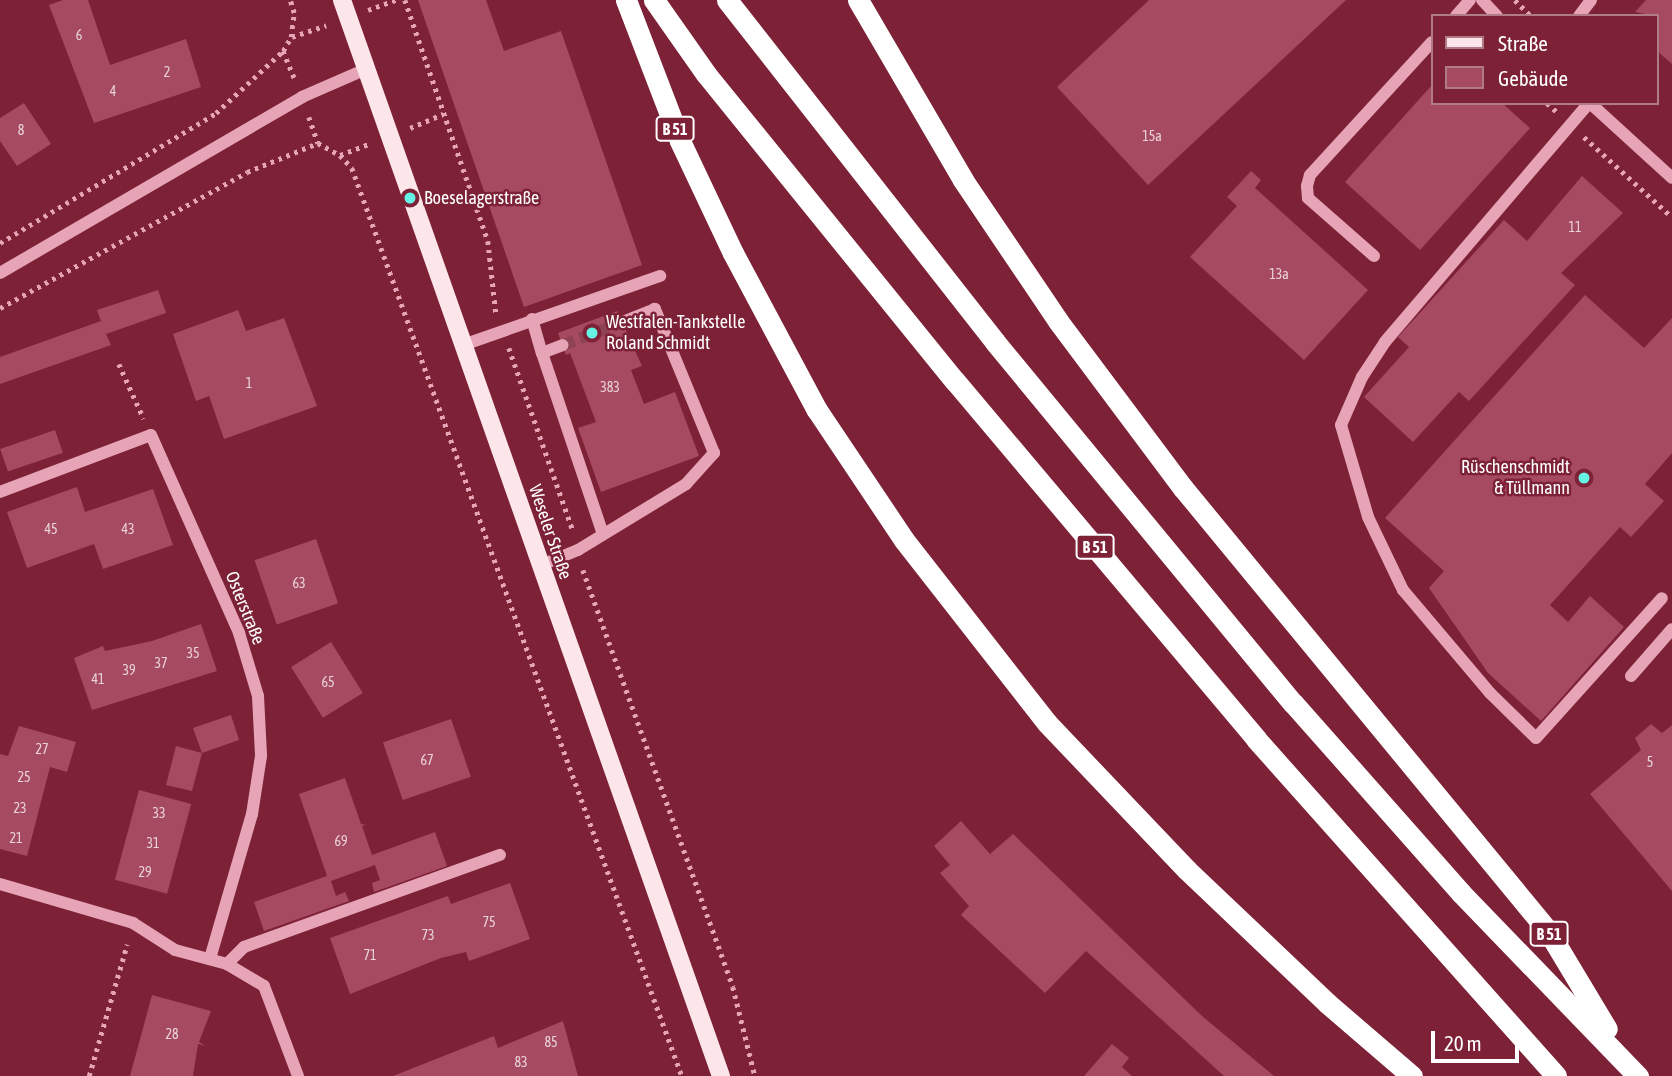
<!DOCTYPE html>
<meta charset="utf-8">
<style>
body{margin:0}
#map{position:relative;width:1672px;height:1076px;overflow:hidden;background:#7d2137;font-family:"Asap Condensed",sans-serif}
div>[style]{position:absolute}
.building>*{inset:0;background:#a64a61;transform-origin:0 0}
.minor-tunnel>*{height:12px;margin-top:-6px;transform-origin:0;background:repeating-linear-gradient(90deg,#904255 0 12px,transparent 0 18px)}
.path>*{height:4.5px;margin-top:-2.25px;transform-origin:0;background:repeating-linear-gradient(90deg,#e6a4b6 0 3.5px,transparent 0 8.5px)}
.minor>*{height:12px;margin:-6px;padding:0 6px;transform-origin:6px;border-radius:6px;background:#e6a4b6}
.major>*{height:18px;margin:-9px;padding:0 9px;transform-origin:9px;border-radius:9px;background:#fde6ea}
.highway>*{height:21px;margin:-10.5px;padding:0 10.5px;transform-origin:10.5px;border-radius:10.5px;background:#fff}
.dots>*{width:19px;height:19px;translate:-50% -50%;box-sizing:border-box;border:4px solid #7d2137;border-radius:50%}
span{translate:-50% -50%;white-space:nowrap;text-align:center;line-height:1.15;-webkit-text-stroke:5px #7d2137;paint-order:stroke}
.number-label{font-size:14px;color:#e9d2d8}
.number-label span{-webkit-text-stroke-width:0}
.shield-label span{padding:2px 5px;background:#7d2137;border:2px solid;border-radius:5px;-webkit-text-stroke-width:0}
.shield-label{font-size:16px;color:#fff;font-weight:700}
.poi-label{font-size:18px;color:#fff}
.left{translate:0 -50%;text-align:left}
.right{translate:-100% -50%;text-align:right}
.street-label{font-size:18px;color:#fff}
.legend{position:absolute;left:1431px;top:14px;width:228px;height:91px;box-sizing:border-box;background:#7d2137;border:2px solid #b17a87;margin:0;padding:9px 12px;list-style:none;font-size:21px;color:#fff}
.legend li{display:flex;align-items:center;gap:14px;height:35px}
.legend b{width:35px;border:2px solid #b17a87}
.scale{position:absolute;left:1431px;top:1031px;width:88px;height:32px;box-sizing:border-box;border:4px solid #fff;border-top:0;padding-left:9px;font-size:21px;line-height:24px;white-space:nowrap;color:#fff;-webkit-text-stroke:5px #7d2137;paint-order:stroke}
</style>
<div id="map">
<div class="building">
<i style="clip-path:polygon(63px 0,88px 0,110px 65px,186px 39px,201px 87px,94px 123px,49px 5px)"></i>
<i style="clip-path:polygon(418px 0,486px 0,504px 51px,561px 31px,642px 265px,524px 307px)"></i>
<i style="clip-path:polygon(1149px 0,1346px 0,1148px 185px,1057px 87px)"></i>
<i style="clip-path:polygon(1646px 0,1672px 0,1672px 64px,1656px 50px,1656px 16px,1635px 12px)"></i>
<i style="clip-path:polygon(1432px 85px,1432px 103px,1502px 103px,1530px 128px,1420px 250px,1345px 182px)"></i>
<i style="clip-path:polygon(24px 103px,51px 144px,17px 166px,0 141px,0 118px)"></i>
<i style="clip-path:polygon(1251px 171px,1261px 180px,1255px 188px,1368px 290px,1304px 360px,1190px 257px,1237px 206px,1227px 197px)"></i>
<i style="clip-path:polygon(1582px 176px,1623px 213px,1561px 273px,1575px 285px,1469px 401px,1459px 392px,1413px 442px,1364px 397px,1409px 347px,1398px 337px,1504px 220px,1527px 241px)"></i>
<i style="clip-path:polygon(158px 290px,166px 313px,106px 334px,111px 345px,0 384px,0 357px,101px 321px,97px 310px)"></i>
<i style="clip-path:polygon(1585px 295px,1644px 348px,1672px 318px,1672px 453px,1645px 484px,1664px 501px,1631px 537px,1620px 527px,1550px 605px,1568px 622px,1590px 596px,1624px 627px,1541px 721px,1488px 673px,1429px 588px,1444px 571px,1385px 518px)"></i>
<i style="clip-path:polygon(238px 310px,246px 331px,284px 318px,317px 406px,224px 439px,209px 396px,196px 401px,173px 334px)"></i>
<i style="clip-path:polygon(617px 311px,642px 366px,631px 370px,644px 404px,675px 392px,699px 456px,601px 492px,578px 428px,596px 422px,570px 353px,566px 355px,558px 333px)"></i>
<i style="left:55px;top:430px;width:24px;height:58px;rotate:71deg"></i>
<i style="clip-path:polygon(77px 487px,85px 512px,153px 489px,173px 545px,103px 569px,94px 544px,27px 568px,7px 512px)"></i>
<i style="left:316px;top:539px;width:68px;height:65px;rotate:71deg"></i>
<i style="clip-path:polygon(201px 624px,217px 671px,92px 710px,74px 658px,103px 646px,105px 651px,152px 641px)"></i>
<i style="left:331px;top:642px;width:60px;height:47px;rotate:58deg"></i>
<i style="clip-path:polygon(231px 715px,239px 740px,202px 753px,192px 791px,166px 785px,176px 746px,202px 753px,193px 728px)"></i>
<i style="left:451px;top:719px;width:61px;height:72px;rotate:71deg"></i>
<i style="clip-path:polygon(1651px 724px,1662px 733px,1672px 725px,1672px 891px,1590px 794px,1641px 750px,1635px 738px)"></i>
<i style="clip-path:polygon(19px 726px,76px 742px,67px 772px,50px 767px,27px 856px,0 849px,0 754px,8px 756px)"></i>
<i style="clip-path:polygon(345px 778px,361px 824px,366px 825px,362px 826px,372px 855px,435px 832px,447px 866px,374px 892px,372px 883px,380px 880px,375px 865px,331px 881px,336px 896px,345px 892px,349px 901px,264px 931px,254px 902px,327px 876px,299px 794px)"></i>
<i style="left:139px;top:790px;width:54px;height:93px;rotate:15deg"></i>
<i style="clip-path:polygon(961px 821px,990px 854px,1013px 834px,1202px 1016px,1274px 1076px,1224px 1076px,1086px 951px,1045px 993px,961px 915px,969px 906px,940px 873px,950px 865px,934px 846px)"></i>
<i style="clip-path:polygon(510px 883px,530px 939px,469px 961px,466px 952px,441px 958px,350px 994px,330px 938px,448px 896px,451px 904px)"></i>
<i style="clip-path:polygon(152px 995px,211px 1011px,199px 1042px,205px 1046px,198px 1044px,193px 1076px,130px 1076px)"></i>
<i style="clip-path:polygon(563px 1021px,578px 1076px,393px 1076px,494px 1036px,498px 1048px)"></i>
<i style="clip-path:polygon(1112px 1044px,1129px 1058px,1122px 1067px,1132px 1076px,1084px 1076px)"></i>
</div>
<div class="minor-tunnel">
<i style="left:563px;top:345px;width:62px;rotate:-20.8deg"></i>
</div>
<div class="path">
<i style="left:405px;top:0;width:255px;rotate:71deg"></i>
<i style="left:488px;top:241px;width:72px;rotate:83.7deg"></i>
<i style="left:1515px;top:0;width:23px;rotate:45deg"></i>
<i style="left:368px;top:10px;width:30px;rotate:-20deg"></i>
<i style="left:292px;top:37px;width:36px;rotate:-19deg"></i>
<i style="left:283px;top:51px;width:30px;rotate:67deg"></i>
<i style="left:1547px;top:103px;width:13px;rotate:42deg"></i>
<i style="left:309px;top:117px;width:28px;rotate:71deg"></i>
<i style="left:318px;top:143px;width:25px;rotate:29deg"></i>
<i style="left:340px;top:155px;width:18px;rotate:47deg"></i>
<i style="left:352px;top:168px;width:966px;rotate:70.03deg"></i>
<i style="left:410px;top:128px;width:36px;rotate:-23deg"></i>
<i style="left:1584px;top:137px;width:119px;rotate:42.3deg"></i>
<i style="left:340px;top:155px;width:31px;rotate:-21deg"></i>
<i style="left:0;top:243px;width:252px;rotate:-31deg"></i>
<i style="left:216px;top:113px;width:91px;rotate:-42.8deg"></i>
<i style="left:283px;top:51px;width:16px;rotate:-60deg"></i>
<i style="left:291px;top:37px;width:24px;rotate:-83deg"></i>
<i style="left:294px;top:13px;width:14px;rotate:-107deg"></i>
<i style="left:0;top:308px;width:282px;rotate:-28.8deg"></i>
<i style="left:247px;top:172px;width:77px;rotate:-22.2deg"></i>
<i style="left:509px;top:348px;width:194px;rotate:70.7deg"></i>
<i style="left:119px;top:364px;width:60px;rotate:65.6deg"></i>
<i style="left:583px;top:570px;width:443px;rotate:70.2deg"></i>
<i style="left:733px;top:987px;width:92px;rotate:76.1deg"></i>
<i style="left:89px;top:1076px;width:137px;rotate:-73.9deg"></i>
</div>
<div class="minor">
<i style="left:1482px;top:0;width:22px;rotate:47deg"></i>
<i style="left:1456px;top:16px;width:21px;rotate:-49deg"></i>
<i style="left:1579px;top:16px;width:20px;rotate:-53deg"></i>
<i style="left:1589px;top:103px;width:314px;rotate:130.5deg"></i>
<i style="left:1385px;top:342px;width:42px;rotate:123.3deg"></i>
<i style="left:1362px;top:377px;width:52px;rotate:113.6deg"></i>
<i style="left:1341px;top:425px;width:96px;rotate:73.6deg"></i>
<i style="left:1368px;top:517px;width:81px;rotate:64.4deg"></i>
<i style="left:1403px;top:590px;width:135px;rotate:49.8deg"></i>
<i style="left:1490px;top:693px;width:64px;rotate:44.4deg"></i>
<i style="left:1536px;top:738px;width:188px;rotate:-48deg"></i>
<i style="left:1590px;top:103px;width:111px;rotate:42.4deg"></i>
<i style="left:1374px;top:256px;width:88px;rotate:-138.7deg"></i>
<i style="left:1308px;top:198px;width:12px;rotate:-95deg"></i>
<i style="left:1307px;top:186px;width:11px;rotate:-75deg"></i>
<i style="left:1310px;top:175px;width:180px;rotate:-47.5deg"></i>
<i style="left:0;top:273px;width:350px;rotate:-30.2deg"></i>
<i style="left:302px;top:97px;width:70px;rotate:-23.6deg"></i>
<i style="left:532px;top:319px;width:35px;rotate:74deg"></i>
<i style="left:542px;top:353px;width:22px;rotate:-21deg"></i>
<i style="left:463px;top:345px;width:209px;rotate:-19.3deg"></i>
<i style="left:542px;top:353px;width:191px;rotate:71.4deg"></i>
<i style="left:0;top:492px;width:161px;rotate:-20.7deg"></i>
<i style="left:151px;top:435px;width:217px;rotate:66deg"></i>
<i style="left:239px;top:633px;width:66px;rotate:73.2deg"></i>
<i style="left:258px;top:696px;width:60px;rotate:87.1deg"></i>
<i style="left:261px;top:756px;width:59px;rotate:98.8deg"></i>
<i style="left:252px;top:814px;width:151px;rotate:106.2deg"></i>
<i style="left:539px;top:566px;width:42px;rotate:-22.3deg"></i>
<i style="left:578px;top:550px;width:127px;rotate:-31.4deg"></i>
<i style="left:686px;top:484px;width:42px;rotate:-47.9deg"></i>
<i style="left:714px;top:453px;width:156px;rotate:-112.3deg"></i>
<i style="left:655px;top:309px;width:37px;rotate:158deg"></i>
<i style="left:1631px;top:676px;width:62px;rotate:-48.9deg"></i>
<i style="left:0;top:884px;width:139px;rotate:16.3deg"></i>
<i style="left:133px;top:923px;width:50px;rotate:32.7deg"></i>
<i style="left:175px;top:950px;width:54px;rotate:15.1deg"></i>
<i style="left:227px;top:964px;width:43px;rotate:30.7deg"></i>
<i style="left:264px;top:986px;width:96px;rotate:69.3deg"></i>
<i style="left:227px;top:964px;width:24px;rotate:-45deg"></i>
<i style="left:244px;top:947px;width:272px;rotate:-19.8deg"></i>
</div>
<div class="major">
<i style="left:342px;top:0;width:1141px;rotate:70.6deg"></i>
</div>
<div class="highway">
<i style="left:626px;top:0;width:151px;rotate:69deg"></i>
<i style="left:680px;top:141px;width:124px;rotate:64.7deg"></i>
<i style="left:733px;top:253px;width:178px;rotate:61.9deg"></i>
<i style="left:817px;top:410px;width:156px;rotate:56.2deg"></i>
<i style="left:904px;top:540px;width:232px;rotate:52deg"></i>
<i style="left:1047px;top:723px;width:203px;rotate:46.4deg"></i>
<i style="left:1187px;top:870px;width:193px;rotate:43.5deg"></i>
<i style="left:1327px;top:1003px;width:112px;rotate:40.7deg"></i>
<i style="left:654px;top:0;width:90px;rotate:54.9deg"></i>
<i style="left:706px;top:74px;width:395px;rotate:51deg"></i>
<i style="left:955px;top:381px;width:468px;rotate:49.9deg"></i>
<i style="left:1256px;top:739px;width:451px;rotate:48.3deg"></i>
<i style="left:727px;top:0;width:434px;rotate:51.9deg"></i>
<i style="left:995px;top:342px;width:468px;rotate:50.5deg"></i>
<i style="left:1293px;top:703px;width:254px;rotate:48.5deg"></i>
<i style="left:1461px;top:893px;width:255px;rotate:46deg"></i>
<i style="left:858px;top:0;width:208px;rotate:59.7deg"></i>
<i style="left:963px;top:180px;width:170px;rotate:56deg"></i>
<i style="left:1058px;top:321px;width:209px;rotate:53.2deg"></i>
<i style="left:1183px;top:488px;width:574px;rotate:50.51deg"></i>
<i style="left:1548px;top:931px;width:114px;rotate:59deg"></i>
</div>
<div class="dots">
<i style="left:410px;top:198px;background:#66f3e5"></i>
<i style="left:592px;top:333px;background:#66f3e5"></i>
<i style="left:1584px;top:478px;background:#66f3e5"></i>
</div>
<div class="number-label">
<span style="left:79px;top:35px">6</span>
<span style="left:167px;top:72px">2</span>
<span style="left:113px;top:91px">4</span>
<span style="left:21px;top:130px">8</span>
<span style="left:1152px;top:136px">15a</span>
<span style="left:1575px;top:227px">11</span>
<span style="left:1279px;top:274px">13a</span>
<span style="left:249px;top:383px">1</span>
<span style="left:610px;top:387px">383</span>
<span style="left:51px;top:529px">45</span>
<span style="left:128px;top:529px">43</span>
<span style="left:299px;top:583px">63</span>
<span style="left:193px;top:653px">35</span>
<span style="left:161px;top:663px">37</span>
<span style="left:129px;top:670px">39</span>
<span style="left:98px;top:679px">41</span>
<span style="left:328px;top:682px">65</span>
<span style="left:42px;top:749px">27</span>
<span style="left:427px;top:760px">67</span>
<span style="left:1650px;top:762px">5</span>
<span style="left:24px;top:777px">25</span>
<span style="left:20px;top:808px">23</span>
<span style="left:159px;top:813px">33</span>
<span style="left:16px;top:838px">21</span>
<span style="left:341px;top:841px">69</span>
<span style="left:153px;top:843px">31</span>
<span style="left:145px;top:872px">29</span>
<span style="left:489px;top:922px">75</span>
<span style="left:428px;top:935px">73</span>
<span style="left:370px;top:955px">71</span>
<span style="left:172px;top:1034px">28</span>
<span style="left:551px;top:1042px">85</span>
<span style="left:521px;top:1062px">83</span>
</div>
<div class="shield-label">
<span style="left:675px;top:129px">B 51</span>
<span style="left:1095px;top:547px">B 51</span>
<span style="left:1549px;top:934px">B 51</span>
</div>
<div class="poi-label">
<span class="left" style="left:424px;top:198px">Boeselagerstraße</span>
<span class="left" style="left:606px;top:333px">Westfalen-Tankstelle<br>Roland Schmidt</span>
<span class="right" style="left:1570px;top:478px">Rüschenschmidt<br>&amp; Tüllmann</span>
</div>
<div class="street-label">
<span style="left:550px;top:532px;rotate:71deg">Weseler Straße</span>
<span style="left:245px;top:608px;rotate:68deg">Osterstraße</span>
</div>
<ul class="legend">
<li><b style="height:9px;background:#fde6ea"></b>Straße</li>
<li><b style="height:19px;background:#a64a61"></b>Gebäude</li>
</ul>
<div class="scale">20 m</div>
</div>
